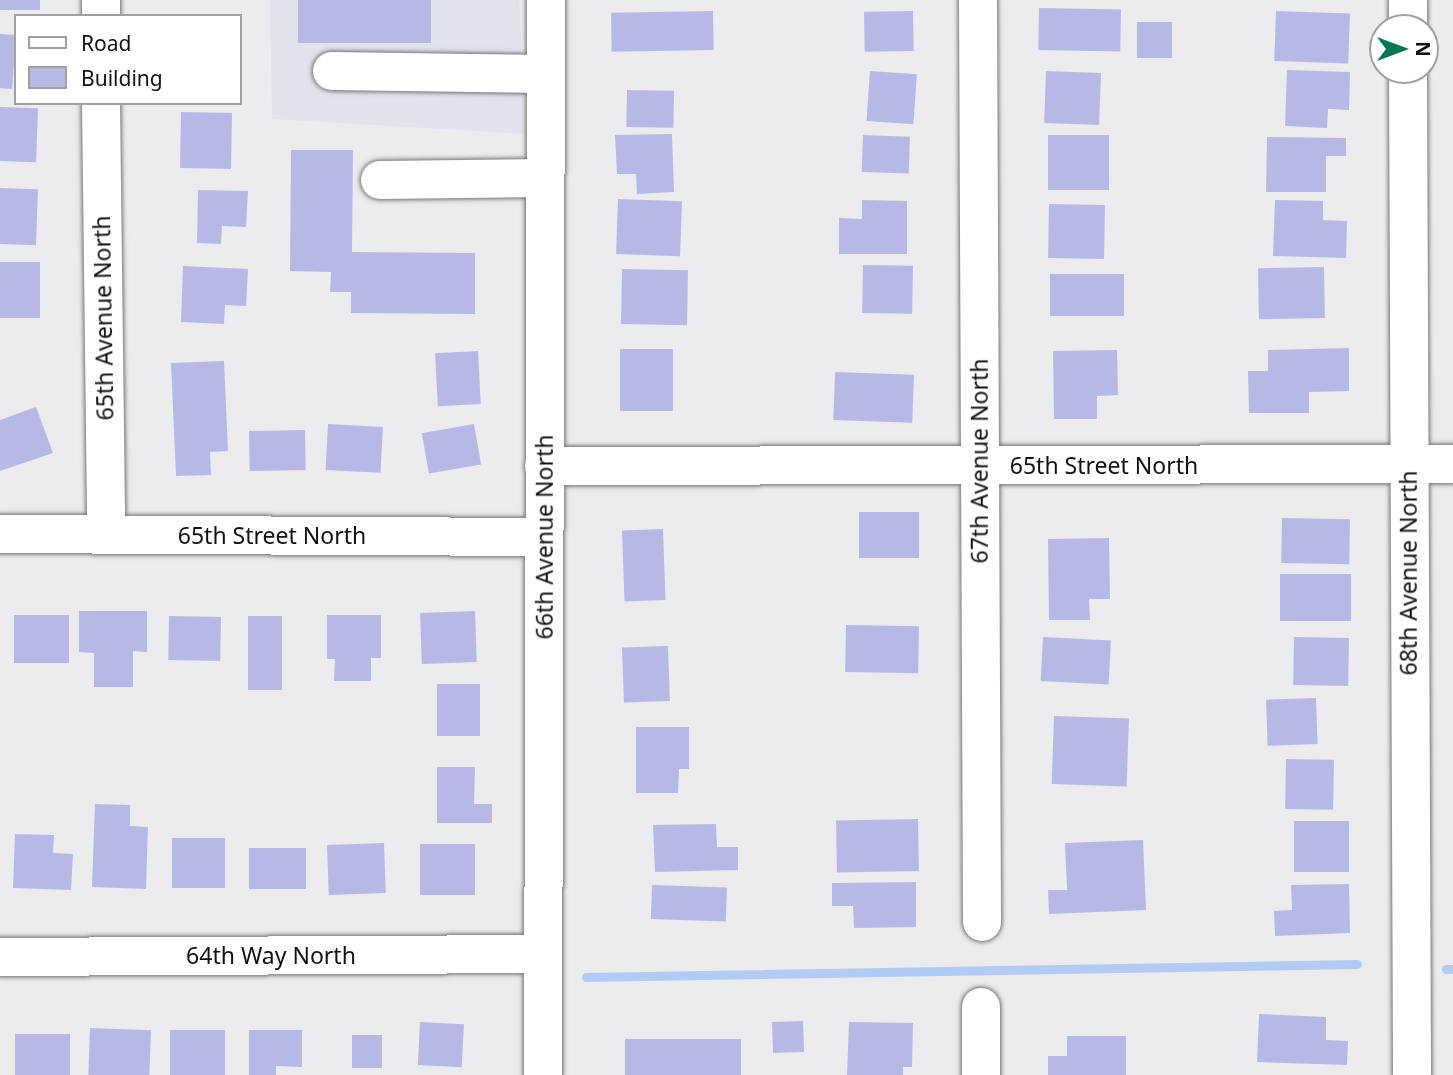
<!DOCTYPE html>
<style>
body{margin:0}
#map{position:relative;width:1453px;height:1075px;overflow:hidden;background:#ececee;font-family:"Noto Sans",sans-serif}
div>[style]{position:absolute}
.built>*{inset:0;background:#e2e3ed}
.stream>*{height:9px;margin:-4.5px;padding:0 4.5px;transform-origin:4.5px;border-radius:4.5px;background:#b1cbf4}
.building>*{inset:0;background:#b8b8e7;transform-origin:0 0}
.roads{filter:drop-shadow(0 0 2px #78787b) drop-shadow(0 0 2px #78787b)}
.minor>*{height:38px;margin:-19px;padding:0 19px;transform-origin:19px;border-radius:19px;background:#fff}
span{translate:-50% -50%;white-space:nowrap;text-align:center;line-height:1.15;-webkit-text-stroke:7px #fff;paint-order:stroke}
.street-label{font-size:23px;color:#111112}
.legend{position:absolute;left:14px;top:14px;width:228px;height:91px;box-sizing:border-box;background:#fff;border:2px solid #a0a0a0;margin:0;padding:9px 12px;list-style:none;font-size:21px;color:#111112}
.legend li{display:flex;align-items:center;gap:14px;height:35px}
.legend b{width:35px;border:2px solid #a0a0a0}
.north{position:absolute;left:1369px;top:14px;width:70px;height:70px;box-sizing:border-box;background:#fff;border:2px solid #a0a0a0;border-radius:50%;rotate:90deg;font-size:19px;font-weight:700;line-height:28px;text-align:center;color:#111112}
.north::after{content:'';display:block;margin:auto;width:24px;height:32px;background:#007753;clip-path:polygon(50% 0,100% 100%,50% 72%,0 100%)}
</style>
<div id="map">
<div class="built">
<i style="clip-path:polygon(270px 0,519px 0,526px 134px,272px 119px)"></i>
</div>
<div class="stream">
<i style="left:1446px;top:969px;width:7px"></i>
<i style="left:586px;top:977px;width:771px;rotate:-0.97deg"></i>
</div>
<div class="building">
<i style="left:0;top:0;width:40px;height:10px"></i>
<i style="left:298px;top:0;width:133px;height:43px"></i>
<i style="left:1039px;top:8px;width:82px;height:42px;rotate:1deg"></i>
<i style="left:713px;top:11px;width:39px;height:102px;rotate:89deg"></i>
<i style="left:913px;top:11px;width:40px;height:49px;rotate:89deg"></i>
<i style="left:1276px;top:11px;width:74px;height:50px;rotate:2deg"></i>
<i style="left:1137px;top:22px;width:35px;height:36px"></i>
<i style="left:0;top:34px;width:16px;height:54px;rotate:4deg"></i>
<i style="clip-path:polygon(1287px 70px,1350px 72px,1349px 110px,1328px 109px,1327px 128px,1285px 126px)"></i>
<i style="left:870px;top:71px;width:47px;height:50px;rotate:4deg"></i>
<i style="left:1046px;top:71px;width:55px;height:52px;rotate:2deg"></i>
<i style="left:627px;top:90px;width:47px;height:37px;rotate:1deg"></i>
<i style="left:0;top:107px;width:38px;height:54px;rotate:2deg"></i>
<i style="left:181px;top:112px;width:51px;height:56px;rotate:1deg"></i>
<i style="clip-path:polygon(672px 134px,674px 192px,637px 194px,636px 174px,617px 174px,615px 135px)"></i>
<i style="left:863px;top:135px;width:47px;height:37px;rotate:2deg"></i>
<i style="left:1048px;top:135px;width:61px;height:55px"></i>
<i style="clip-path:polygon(1267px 137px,1346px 138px,1346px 156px,1326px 156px,1326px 192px,1266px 192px)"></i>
<i style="clip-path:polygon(291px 150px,353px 150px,352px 252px,475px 253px,475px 314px,351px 313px,351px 292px,330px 292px,331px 272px,290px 271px)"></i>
<i style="left:0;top:188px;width:38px;height:56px;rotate:2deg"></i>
<i style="clip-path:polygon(198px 190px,248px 191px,246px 227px,222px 226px,221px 244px,197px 243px)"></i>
<i style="left:618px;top:199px;width:64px;height:55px;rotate:2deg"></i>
<i style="clip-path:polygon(862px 200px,907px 201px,907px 254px,839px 254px,839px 218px,862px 219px)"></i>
<i style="clip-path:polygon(1275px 200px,1323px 201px,1323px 220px,1347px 221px,1346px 258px,1273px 256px)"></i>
<i style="left:1049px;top:204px;width:56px;height:54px;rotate:1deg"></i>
<i style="left:0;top:262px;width:40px;height:56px"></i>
<i style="left:863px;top:265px;width:50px;height:48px;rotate:1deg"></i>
<i style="clip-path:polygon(183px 266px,248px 269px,246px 306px,225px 305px,224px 324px,181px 322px)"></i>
<i style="left:1324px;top:267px;width:51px;height:66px;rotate:89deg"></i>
<i style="left:622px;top:269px;width:66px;height:55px;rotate:1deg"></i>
<i style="left:1050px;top:274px;width:74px;height:42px"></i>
<i style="clip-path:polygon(1349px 348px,1349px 391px,1309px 392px,1309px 413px,1249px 413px,1248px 371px,1268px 371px,1268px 350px)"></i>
<i style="left:620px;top:349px;width:53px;height:62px"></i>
<i style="clip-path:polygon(1117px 350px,1118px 395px,1097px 396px,1097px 419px,1054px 419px,1053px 351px)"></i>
<i style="left:478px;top:351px;width:53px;height:43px;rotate:87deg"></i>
<i style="clip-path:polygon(224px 361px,228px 451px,210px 452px,211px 475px,176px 476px,171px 363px)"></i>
<i style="left:835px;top:372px;width:79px;height:48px;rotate:2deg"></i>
<i style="clip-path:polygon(36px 407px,53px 453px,0 471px,0 420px)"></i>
<i style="left:328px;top:424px;width:55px;height:46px;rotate:3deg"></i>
<i style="left:474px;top:424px;width:41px;height:53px;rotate:80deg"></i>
<i style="left:305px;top:430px;width:40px;height:56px;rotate:89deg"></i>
<i style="left:859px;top:512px;width:60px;height:46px"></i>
<i style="left:1282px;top:518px;width:68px;height:45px;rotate:1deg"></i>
<i style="left:663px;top:529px;width:71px;height:41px;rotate:88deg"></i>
<i style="clip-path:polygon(1109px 538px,1110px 599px,1089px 599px,1090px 620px,1049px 620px,1048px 539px)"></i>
<i style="left:1280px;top:574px;width:71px;height:47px"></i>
<i style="clip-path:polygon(79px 611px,147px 611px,147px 652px,133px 651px,133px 687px,94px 687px,94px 653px,79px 652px)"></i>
<i style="left:475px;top:611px;width:51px;height:55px;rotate:88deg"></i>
<i style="left:14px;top:615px;width:55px;height:48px"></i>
<i style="clip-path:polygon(327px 615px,381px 615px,381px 658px,371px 658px,371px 681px,334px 681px,335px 659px,327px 659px)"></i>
<i style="left:169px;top:616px;width:52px;height:44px;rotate:1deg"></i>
<i style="left:248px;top:616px;width:34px;height:74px"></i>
<i style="left:846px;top:625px;width:73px;height:47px;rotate:1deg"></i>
<i style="left:1043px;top:637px;width:68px;height:44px;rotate:3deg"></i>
<i style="left:1294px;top:637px;width:55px;height:48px;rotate:1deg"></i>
<i style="left:668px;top:646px;width:55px;height:46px;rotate:88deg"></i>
<i style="left:437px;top:684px;width:43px;height:52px"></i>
<i style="left:1316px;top:698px;width:46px;height:50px;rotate:88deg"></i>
<i style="left:1054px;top:716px;width:75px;height:68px;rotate:2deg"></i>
<i style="clip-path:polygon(636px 727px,689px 727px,689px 769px,679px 769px,678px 793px,636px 793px)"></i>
<i style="left:1286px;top:759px;width:48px;height:50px;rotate:1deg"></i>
<i style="clip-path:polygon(437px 767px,475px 767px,474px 804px,492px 804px,492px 823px,437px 823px)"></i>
<i style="clip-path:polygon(95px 804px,130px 805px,130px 826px,148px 827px,146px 889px,92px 887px)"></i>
<i style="left:918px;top:819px;width:52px;height:82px;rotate:89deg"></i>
<i style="left:1294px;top:821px;width:55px;height:51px"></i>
<i style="clip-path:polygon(716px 824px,717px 847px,738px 847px,738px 870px,655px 872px,653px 825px)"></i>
<i style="clip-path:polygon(15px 834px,54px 835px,53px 853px,73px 854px,71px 890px,13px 888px)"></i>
<i style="left:172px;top:838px;width:53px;height:50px"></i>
<i style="clip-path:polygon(1143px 840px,1146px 910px,1049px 914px,1048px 890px,1067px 890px,1065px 843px)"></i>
<i style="left:384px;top:843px;width:50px;height:57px;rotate:88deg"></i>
<i style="left:420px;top:844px;width:55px;height:51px"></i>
<i style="left:249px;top:848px;width:57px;height:41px"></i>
<i style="clip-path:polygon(916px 882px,916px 927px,854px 928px,853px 906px,832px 906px,832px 883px)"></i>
<i style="clip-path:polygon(1349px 884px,1350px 933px,1275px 936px,1274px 911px,1292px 910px,1291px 885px)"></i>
<i style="left:652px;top:885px;width:75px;height:34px;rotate:2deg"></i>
<i style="clip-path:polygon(1259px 1014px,1326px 1017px,1326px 1040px,1348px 1041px,1347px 1065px,1257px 1062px)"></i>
<i style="left:803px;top:1021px;width:31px;height:31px;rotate:88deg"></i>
<i style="left:420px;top:1022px;width:44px;height:43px;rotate:3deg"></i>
<i style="clip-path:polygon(849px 1022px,913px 1023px,912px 1067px,903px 1067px,903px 1075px,847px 1075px)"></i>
<i style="left:90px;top:1028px;width:61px;height:47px;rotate:2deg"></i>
<i style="left:170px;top:1030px;width:55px;height:45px"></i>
<i style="clip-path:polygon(249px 1030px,302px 1030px,302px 1067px,276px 1066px,276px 1075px,249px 1075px)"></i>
<i style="left:15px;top:1034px;width:55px;height:41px"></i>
<i style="left:352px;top:1035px;width:30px;height:33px"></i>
<i style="clip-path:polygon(1067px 1036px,1126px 1036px,1126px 1075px,1048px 1075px,1048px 1056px,1067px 1056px)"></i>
<i style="left:741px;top:1039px;width:36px;height:116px;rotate:90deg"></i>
</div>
<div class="roads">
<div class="minor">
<i style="left:101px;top:0;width:16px;rotate:90deg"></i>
<i style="left:978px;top:0;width:922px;rotate:89.75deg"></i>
<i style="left:1408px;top:28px;width:28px;rotate:-90deg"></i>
<i style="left:1408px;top:70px;width:1005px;rotate:89.77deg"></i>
<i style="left:332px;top:71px;width:213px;rotate:0.8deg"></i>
<i style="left:101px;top:103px;width:431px;rotate:89.3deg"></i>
<i style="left:380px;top:180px;width:165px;rotate:-0.7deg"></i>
<i style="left:544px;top:466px;width:909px;rotate:-0.13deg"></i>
<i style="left:0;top:534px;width:543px;rotate:0.32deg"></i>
<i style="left:0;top:957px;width:543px;rotate:-0.32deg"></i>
<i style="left:543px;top:1075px;width:1075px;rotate:-89.84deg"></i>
<i style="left:981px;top:1075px;width:68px;rotate:-90deg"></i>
</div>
</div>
<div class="street-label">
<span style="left:103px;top:318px;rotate:-91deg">65th Avenue North</span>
<span style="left:979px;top:461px;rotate:-90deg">67th Avenue North</span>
<span style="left:1104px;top:465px">65th Street North</span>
<span style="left:272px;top:535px">65th Street North</span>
<span style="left:544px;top:537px;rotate:-90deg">66th Avenue North</span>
<span style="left:1408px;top:573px;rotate:-90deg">68th Avenue North</span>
<span style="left:271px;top:955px">64th Way North</span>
</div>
<ul class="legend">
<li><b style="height:9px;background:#fff"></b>Road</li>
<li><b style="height:19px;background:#b8b8e7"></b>Building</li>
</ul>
<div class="north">N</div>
</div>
